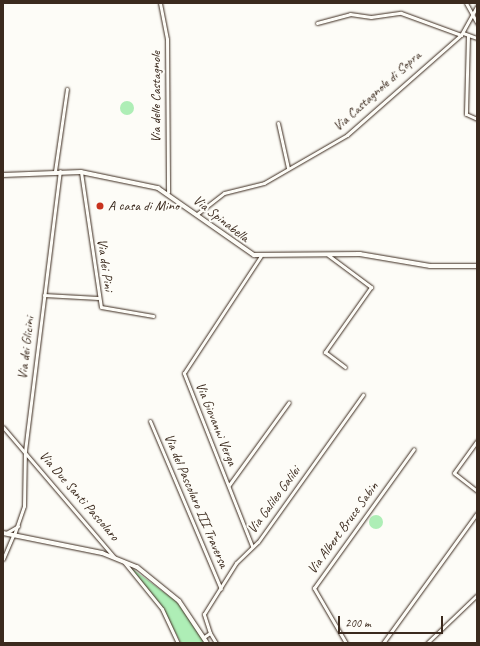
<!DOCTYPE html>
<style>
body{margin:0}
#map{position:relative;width:480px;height:646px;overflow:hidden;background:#fdfcf7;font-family:Caveat,sans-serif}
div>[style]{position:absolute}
.green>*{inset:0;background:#aeeeb6}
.round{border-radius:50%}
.roads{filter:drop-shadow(0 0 1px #3b2a1e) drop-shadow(0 0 1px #3b2a1e)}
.minor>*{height:3px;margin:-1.5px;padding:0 1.5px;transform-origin:1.5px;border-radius:1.5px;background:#fdfcf7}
.tertiary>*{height:3.5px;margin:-1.75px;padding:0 1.75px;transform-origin:1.75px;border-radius:1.75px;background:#fdfcf7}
.secondary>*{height:4px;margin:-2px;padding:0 2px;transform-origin:2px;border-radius:2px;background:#fdfcf7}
.dots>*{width:11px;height:11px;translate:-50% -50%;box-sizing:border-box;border:2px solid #fdfcf7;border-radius:50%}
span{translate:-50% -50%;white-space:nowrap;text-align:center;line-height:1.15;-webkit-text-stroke:4px #fdfcf7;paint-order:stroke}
.street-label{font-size:14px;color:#3b2a1e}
.poi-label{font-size:14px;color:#3b2a1e}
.left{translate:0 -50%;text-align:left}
.frame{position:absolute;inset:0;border:4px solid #3b2a1e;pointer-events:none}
.scale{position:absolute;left:338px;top:616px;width:105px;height:18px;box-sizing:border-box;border:2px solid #3b2a1e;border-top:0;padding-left:5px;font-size:12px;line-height:14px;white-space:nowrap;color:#3b2a1e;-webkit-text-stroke:3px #fdfcf7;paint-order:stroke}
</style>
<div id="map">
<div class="green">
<i class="round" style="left:120px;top:101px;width:14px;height:14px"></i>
<i class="round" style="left:369px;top:515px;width:14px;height:14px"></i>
<i style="clip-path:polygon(130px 567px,177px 602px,205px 643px,181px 643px,161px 605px)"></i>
</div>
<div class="roads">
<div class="minor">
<i style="left:160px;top:3px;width:37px;rotate:79deg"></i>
<i style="left:167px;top:39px;width:153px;rotate:89.6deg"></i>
<i style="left:466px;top:3px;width:23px;rotate:61deg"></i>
<i style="left:317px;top:23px;width:34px;rotate:-15deg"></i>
<i style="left:350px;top:14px;width:21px;rotate:8deg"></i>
<i style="left:371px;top:17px;width:30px;rotate:-8deg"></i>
<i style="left:401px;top:13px;width:64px;rotate:20.1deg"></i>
<i style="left:463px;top:33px;width:15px;rotate:20deg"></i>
<i style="left:468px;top:36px;width:78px;rotate:91.5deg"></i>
<i style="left:466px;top:114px;width:12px;rotate:24deg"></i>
<i style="left:278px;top:123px;width:46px;rotate:77.5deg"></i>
<i style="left:55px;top:171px;width:83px;rotate:-81.7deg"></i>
<i style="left:81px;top:172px;width:136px;rotate:81.6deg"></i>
<i style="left:101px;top:307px;width:53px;rotate:9.8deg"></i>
<i style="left:197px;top:214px;width:34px;rotate:-38deg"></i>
<i style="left:224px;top:193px;width:41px;rotate:-14deg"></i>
<i style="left:264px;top:183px;width:96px;rotate:-30deg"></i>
<i style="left:347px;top:135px;width:152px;rotate:-41.3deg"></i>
<i style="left:461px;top:35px;width:33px;rotate:-61deg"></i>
<i style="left:328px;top:255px;width:54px;rotate:36.7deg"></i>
<i style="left:371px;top:287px;width:80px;rotate:125.3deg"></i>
<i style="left:325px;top:352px;width:25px;rotate:37deg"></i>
<i style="left:44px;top:295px;width:54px;rotate:3.2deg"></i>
<i style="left:150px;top:421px;width:182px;rotate:67.1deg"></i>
<i style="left:3px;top:427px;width:171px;rotate:49.5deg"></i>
<i style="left:477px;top:441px;width:39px;rotate:126deg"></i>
<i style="left:454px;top:473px;width:29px;rotate:38deg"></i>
<i style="left:229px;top:485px;width:102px;rotate:-54.1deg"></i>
<i style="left:6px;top:533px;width:14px;rotate:-30deg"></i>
<i style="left:14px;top:535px;width:31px;rotate:-71deg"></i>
<i style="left:24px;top:506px;width:55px;rotate:-89deg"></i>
<i style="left:25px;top:451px;width:282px;rotate:-82.9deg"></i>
<i style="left:252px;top:546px;width:186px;rotate:-111.5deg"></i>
<i style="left:184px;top:373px;width:140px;rotate:-56.7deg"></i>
<i style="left:3px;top:559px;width:26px;rotate:-67deg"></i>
<i style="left:124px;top:562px;width:60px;rotate:51deg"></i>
<i style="left:162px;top:609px;width:38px;rotate:65deg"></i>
<i style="left:210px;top:633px;width:12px;rotate:59deg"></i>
<i style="left:204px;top:637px;width:7px;rotate:-34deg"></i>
<i style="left:210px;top:633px;width:20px;rotate:-108deg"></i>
<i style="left:204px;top:614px;width:60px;rotate:-57.9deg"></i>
<i style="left:236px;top:563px;width:30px;rotate:-44deg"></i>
<i style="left:258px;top:542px;width:181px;rotate:-54.5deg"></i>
<i style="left:346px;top:643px;width:64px;rotate:-120.2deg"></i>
<i style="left:314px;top:588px;width:171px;rotate:-54.3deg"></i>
<i style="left:383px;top:643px;width:160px;rotate:-54.1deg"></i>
<i style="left:427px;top:643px;width:69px;rotate:-43.8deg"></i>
</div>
<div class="tertiary">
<i style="left:3px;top:175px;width:78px;rotate:-2.2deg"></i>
<i style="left:81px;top:172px;width:79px;rotate:11.7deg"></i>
<i style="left:158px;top:188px;width:117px;rotate:34.9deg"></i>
<i style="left:254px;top:255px;width:106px;rotate:-0.5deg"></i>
<i style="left:360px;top:254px;width:71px;rotate:9.7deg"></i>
<i style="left:430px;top:266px;width:47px"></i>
</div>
<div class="secondary">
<i style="left:3px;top:533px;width:101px;rotate:11.4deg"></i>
<i style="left:102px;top:553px;width:38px;rotate:22deg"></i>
<i style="left:137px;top:567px;width:54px;rotate:39deg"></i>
<i style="left:179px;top:601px;width:50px;rotate:56.3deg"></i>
</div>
</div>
<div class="dots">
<i style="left:100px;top:206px;background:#c8321e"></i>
</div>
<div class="street-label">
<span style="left:377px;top:91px;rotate:-42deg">Via Castagnole di Sopra</span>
<span style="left:156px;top:97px;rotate:-90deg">Via delle Castagnole</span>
<span style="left:221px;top:219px;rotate:38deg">Via Spinabella</span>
<span style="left:105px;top:265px;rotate:82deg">Via dei Pini</span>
<span style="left:26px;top:348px;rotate:-83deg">Via dei Glicini</span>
<span style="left:216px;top:424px;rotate:68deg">Via Giovanni Verga</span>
<span style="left:79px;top:496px;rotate:49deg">Via Due Santi Pascolaro</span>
<span style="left:274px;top:500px;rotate:-54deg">Via Galileo Galilei</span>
<span style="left:196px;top:501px;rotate:67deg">Via del Pascolaro III Traversa</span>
<span style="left:343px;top:528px;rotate:-54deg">Via Albert Bruce Sabin</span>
</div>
<div class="poi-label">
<span class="left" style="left:108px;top:206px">A casa di Mino</span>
</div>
<div class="frame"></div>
<div class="scale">200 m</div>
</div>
